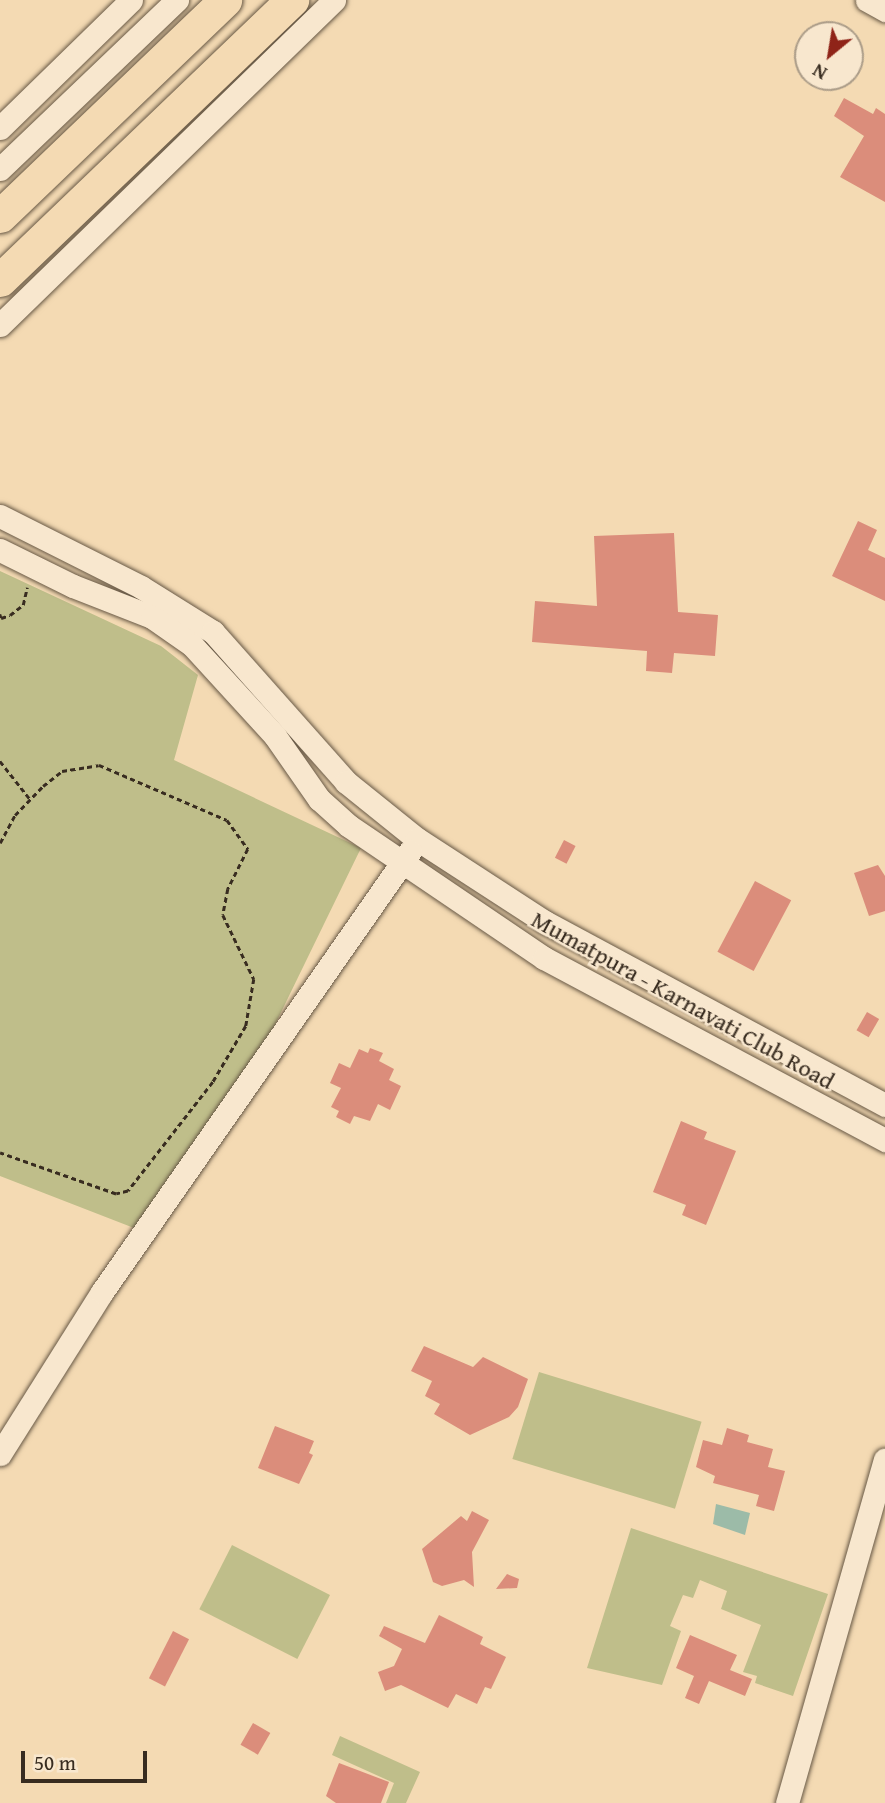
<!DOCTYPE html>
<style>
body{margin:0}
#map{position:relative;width:885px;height:1803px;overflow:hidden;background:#f4dab3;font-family:"Gentium Book Plus",serif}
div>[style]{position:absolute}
.green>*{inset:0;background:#bfbe8a;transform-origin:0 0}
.water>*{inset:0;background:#9cbba8}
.building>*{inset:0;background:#db8d7b;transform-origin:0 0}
.path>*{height:2.5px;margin-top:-1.25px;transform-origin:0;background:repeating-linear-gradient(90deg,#382c20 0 5px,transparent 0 8.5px)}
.roads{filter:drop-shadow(0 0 2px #675845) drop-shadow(0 0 2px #675845)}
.minor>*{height:23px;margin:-11.5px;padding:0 11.5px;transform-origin:11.5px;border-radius:11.5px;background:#f8e7ce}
.highway>*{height:33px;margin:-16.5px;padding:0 16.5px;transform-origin:16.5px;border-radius:16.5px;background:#f4dab3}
span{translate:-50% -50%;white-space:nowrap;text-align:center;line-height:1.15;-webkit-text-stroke:5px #f8e7ce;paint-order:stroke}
.street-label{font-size:24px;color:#382c20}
.north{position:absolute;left:794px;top:21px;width:70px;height:70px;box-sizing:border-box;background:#f8e7ce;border:2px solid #ab9c88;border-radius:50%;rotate:210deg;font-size:19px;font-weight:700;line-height:28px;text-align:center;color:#382c20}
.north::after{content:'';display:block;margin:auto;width:24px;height:32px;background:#8f2418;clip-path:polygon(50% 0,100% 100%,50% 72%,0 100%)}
.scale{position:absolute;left:21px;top:1751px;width:126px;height:32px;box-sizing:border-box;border:4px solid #382c20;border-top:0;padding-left:9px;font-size:21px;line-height:24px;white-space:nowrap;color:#382c20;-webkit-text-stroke:5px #f8e7ce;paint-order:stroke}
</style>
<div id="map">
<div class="green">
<i style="clip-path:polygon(0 571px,161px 646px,198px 675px,174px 760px,361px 848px,269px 1037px,134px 1228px,0 1176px)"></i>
<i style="left:539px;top:1372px;width:170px;height:91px;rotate:17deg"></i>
<i style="clip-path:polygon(631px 1528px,828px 1594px,793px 1696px,755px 1683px,757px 1676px,743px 1672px,761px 1625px,721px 1609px,727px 1591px,700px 1580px,693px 1598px,683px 1595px,670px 1626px,681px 1631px,662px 1685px,587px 1668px)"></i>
<i style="left:232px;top:1545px;width:110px;height:72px;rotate:27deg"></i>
<i style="clip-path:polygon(340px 1736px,420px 1772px,406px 1803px,386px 1803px,394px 1783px,332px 1755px)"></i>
</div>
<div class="water">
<i style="clip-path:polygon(716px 1504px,750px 1513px,745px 1535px,713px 1524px)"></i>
</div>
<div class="building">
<i style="clip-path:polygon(844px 98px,873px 114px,876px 108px,885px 114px,885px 202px,840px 177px,864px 136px,834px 116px)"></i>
<i style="clip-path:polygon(858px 521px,877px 530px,868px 550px,885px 558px,885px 601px,832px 576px)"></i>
<i style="clip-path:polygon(674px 533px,678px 612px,718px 615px,715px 656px,674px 653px,672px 673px,646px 671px,647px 651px,532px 642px,535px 601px,597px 606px,594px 536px)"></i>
<i style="left:564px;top:840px;width:13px;height:20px;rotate:27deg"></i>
<i style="clip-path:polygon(878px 865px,885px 876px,885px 911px,869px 916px,854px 873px)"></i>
<i style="left:755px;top:881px;width:41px;height:80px;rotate:28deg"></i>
<i style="left:867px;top:1012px;width:14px;height:21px;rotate:30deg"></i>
<i style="clip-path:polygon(370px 1048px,383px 1053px,379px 1061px,394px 1069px,389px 1080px,401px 1086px,390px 1110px,378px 1104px,370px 1121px,354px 1116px,350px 1124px,336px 1117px,339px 1111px,331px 1107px,341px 1088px,330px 1083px,339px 1063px,350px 1068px,359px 1049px,368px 1053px)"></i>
<i style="clip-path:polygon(681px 1121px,707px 1132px,704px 1139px,736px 1151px,706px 1225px,682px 1215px,686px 1205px,653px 1192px)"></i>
<i style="clip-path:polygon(424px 1346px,473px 1367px,483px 1357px,528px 1379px,518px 1407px,509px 1417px,470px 1435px,434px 1414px,440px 1404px,425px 1396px,432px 1381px,411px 1371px)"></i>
<i style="clip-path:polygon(275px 1426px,314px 1441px,309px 1453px,313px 1455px,299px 1484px,258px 1468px)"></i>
<i style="clip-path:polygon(727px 1428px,749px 1435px,747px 1442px,773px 1449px,768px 1467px,785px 1471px,774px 1511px,756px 1506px,759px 1495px,713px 1483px,715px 1476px,696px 1467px,703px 1440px,722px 1445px)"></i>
<i style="clip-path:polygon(472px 1511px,489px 1520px,472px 1552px,474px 1587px,464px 1580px,442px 1586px,433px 1582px,422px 1549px,461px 1516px,467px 1521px)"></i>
<i style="clip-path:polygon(507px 1574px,519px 1579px,517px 1588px,496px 1589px)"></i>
<i style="clip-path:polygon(439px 1615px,483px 1637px,480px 1644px,506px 1657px,491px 1689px,485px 1687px,477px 1704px,456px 1694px,448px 1708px,401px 1685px,385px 1691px,378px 1672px,394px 1666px,402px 1649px,379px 1636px,384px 1626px,425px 1643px)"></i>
<i style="left:173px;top:1631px;width:18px;height:53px;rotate:27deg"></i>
<i style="clip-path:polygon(690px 1635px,737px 1655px,730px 1670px,752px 1679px,745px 1696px,709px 1681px,699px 1704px,685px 1698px,694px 1676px,676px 1668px)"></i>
<i style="left:253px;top:1723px;width:20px;height:25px;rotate:30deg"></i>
<i style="clip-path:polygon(339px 1763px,389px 1782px,381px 1803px,336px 1803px,326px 1796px)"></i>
</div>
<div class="path">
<i style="left:0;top:614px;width:4px;rotate:76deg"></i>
<i style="left:1px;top:618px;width:9px;rotate:-18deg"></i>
<i style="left:10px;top:615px;width:16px;rotate:-38deg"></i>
<i style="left:23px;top:605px;width:18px;rotate:-77deg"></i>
<i style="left:0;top:761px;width:48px;rotate:51.7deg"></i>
<i style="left:0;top:843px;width:32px;rotate:-62deg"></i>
<i style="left:15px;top:815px;width:40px;rotate:-46deg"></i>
<i style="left:43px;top:786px;width:24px;rotate:-38deg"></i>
<i style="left:62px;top:771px;width:37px;rotate:-9deg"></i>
<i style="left:99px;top:765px;width:139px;rotate:23.3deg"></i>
<i style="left:227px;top:820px;width:36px;rotate:54deg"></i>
<i style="left:248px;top:849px;width:45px;rotate:116.6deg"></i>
<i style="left:228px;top:889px;width:26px;rotate:101deg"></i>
<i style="left:223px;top:915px;width:71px;rotate:64.2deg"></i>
<i style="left:254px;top:979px;width:48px;rotate:99.7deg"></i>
<i style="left:246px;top:1026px;width:65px;rotate:120.5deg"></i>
<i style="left:213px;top:1082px;width:138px;rotate:127.9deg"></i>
<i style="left:128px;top:1191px;width:12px;rotate:166deg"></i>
<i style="left:116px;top:1194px;width:123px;rotate:-160.5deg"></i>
</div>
<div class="roads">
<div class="minor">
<i style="left:867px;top:0;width:21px;rotate:29deg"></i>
<i style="left:0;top:128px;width:183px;rotate:-44.3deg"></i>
<i style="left:0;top:169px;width:245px;rotate:-43.7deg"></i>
<i style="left:0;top:325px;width:466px;rotate:-44.2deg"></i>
<i style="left:0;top:516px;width:158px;rotate:26.7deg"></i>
<i style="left:141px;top:587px;width:85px;rotate:32deg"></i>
<i style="left:213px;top:632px;width:200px;rotate:48.4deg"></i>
<i style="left:346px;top:782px;width:91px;rotate:38.8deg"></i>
<i style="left:417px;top:839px;width:153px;rotate:33deg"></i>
<i style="left:545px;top:922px;width:386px;rotate:28.3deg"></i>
<i style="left:0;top:550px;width:81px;rotate:26.3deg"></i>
<i style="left:73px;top:586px;width:85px;rotate:21.4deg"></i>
<i style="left:152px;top:617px;width:49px;rotate:35deg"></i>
<i style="left:192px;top:645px;width:123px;rotate:47.6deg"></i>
<i style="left:275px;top:736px;width:77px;rotate:55.1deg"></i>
<i style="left:319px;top:799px;width:40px;rotate:42deg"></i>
<i style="left:349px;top:826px;width:235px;rotate:34.1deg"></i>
<i style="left:544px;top:958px;width:387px;rotate:28.1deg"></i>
<i style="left:0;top:1454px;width:191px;rotate:-57.8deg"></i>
<i style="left:102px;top:1292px;width:538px;rotate:-55.07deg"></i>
<i style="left:787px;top:1803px;width:357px;rotate:-74.1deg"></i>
</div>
<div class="highway">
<i style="left:0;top:216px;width:312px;rotate:-43.8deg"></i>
<i style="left:0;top:280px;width:405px;rotate:-43.8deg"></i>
</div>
</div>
<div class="street-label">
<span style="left:683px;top:1000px;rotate:29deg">Mumatpura - Karnavati Club Road</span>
</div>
<div class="north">N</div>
<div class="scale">50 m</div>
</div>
